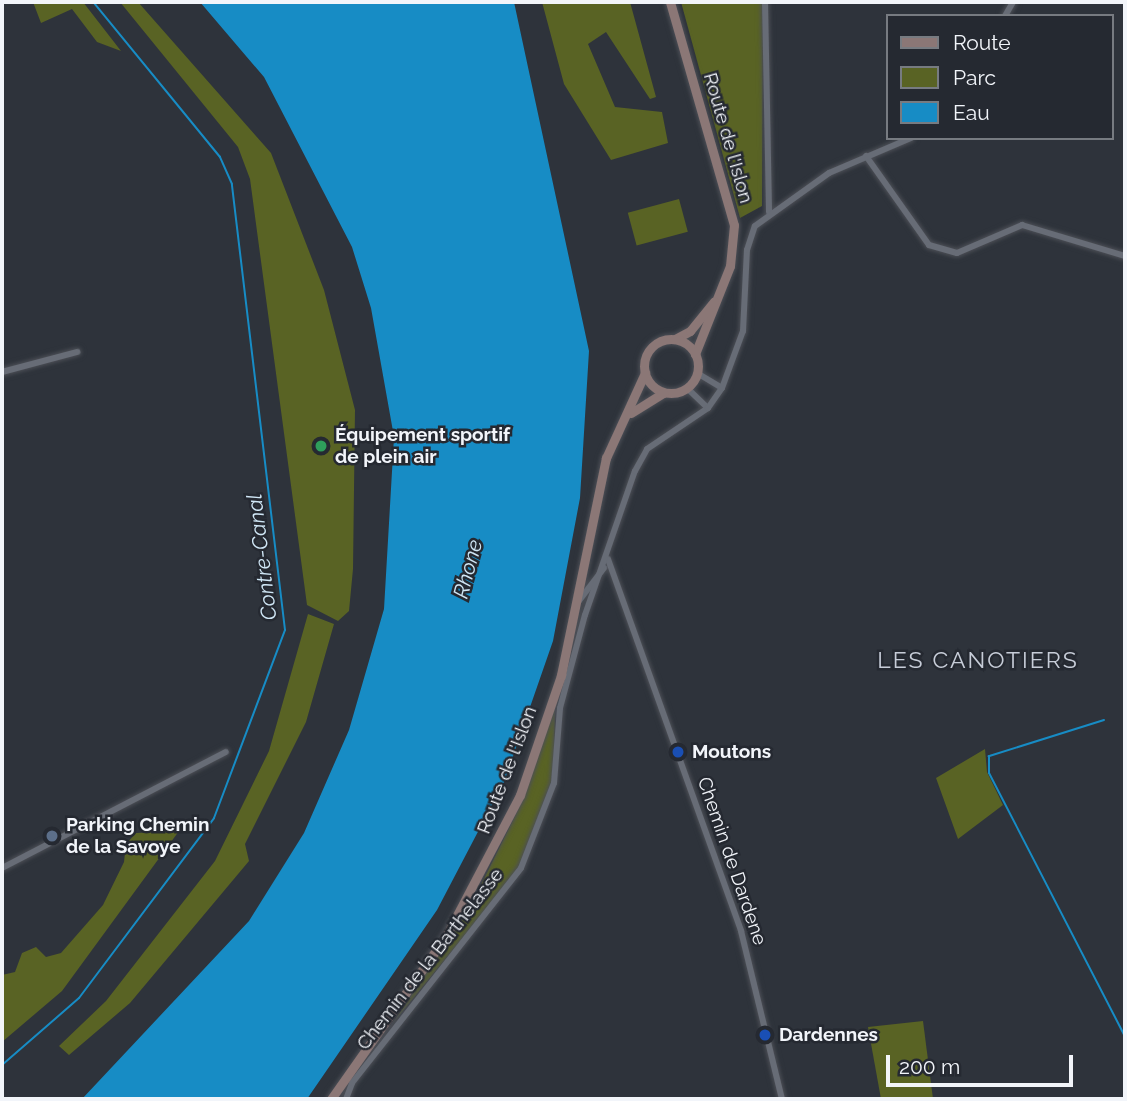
<!DOCTYPE html>
<meta charset="utf-8">
<style>
body{margin:0}
#map{position:relative;width:1127px;height:1101px;overflow:hidden;background:#2e333b;font-family:Raleway,sans-serif}
div>[style]{position:absolute}
.green>*{inset:0;background:#596324;transform-origin:0 0}
.water>*{inset:0;background:#178cc5}
.stream>*{height:2px;margin:-1px;padding:0 1px;transform-origin:1px;border-radius:1px;background:#178cc5}
.roads{filter:drop-shadow(0 0 2px #4c4f56) drop-shadow(0 0 2px #4c4f56)}
.street>*{height:6px;margin:-3px;padding:0 3px;transform-origin:3px;border-radius:3px;background:#676c76}
.secondary>*{height:9px;margin:-4.5px;padding:0 4.5px;transform-origin:4.5px;border-radius:4.5px;background:#8b7776}
.secondary>.ring{margin:-4.5px;padding:0;box-sizing:content-box;background:none;border:9px solid #8b7776;border-radius:50%}
.dots>*{width:19px;height:19px;translate:-50% -50%;box-sizing:border-box;border:4px solid #252931;border-radius:50%}
span{translate:-50% -50%;white-space:nowrap;text-align:center;line-height:1.15;-webkit-text-stroke:5px #252931;paint-order:stroke}
.street-label{font-size:19px;color:#f2f5fa}
.poi-label{font-size:19px;color:#f2f5fa;font-weight:700}
.left{translate:0 -50%;text-align:left}
.water-label{font-size:21px;color:#d0e7f6;font-style:italic}
.quarter-label{font-size:23px;color:#c7cdd8;letter-spacing:2px}
.frame{position:absolute;inset:0;border:4px solid #f2f5fa;pointer-events:none}
.legend{position:absolute;left:886px;top:14px;width:228px;height:126px;box-sizing:border-box;background:#252931;border:2px solid #777b81;margin:0;padding:9px 12px;list-style:none;font-size:21px;color:#f2f5fa}
.legend li{display:flex;align-items:center;gap:14px;height:35px}
.legend b{width:35px;border:2px solid #777b81}
.scale{position:absolute;left:886px;top:1055px;width:187px;height:32px;box-sizing:border-box;border:4px solid #f2f5fa;border-top:0;padding-left:9px;font-size:21px;line-height:24px;white-space:nowrap;color:#f2f5fa;-webkit-text-stroke:5px #252931;paint-order:stroke}
</style>
<div id="map">
<div class="green">
<i style="clip-path:polygon(33px 2px,83px 2px,121px 51px,97px 42px,72px 9px,41px 23px)"></i>
<i style="clip-path:polygon(120px 2px,138px 2px,271px 153px,324px 290px,355px 410px,353px 569px,349px 611px,338px 621px,307px 605px,250px 179px,238px 147px)"></i>
<i style="clip-path:polygon(542px 2px,630px 2px,656px 97px,650px 99px,606px 32px,588px 44px,615px 107px,662px 112px,668px 143px,611px 160px,564px 84px)"></i>
<i style="clip-path:polygon(681px 2px,763px 2px,762px 206px,740px 218px)"></i>
<i style="left:679px;top:199px;width:34px;height:53px;rotate:75deg"></i>
<i style="clip-path:polygon(308px 614px,334px 624px,306px 722px,245px 844px,249px 861px,130px 1003px,69px 1055px,59px 1046px,106px 1001px,215px 861px,269px 751px)"></i>
<i style="clip-path:polygon(555px 706px,554px 774px,519px 869px,393px 1023px,470px 907px,521px 804px)"></i>
<i style="clip-path:polygon(985px 749px,987px 772px,1003px 805px,958px 839px,936px 778px)"></i>
<i style="clip-path:polygon(179px 831px,62px 991px,2px 1042px,2px 975px,15px 972px,22px 953px,36px 947px,46px 957px,61px 953px,103px 905px,124px 862px,126px 844px,136px 833px)"></i>
<i style="clip-path:polygon(923px 1021px,933px 1099px,881px 1099px,868px 1027px)"></i>
</div>
<div class="water">
<i style="clip-path:polygon(200px 2px,514px 2px,589px 351px,580px 498px,553px 641px,504px 782px,437px 910px,307px 1099px,82px 1099px,249px 921px,304px 833px,349px 730px,384px 609px,394px 437px,371px 308px,352px 247px,264px 77px)"></i>
</div>
<div class="stream">
<i style="left:1104px;top:720px;width:121px;rotate:162.6deg"></i>
<i style="left:989px;top:756px;width:17px;rotate:90deg"></i>
<i style="left:989px;top:773px;width:297px;rotate:62.7deg"></i>
<i style="left:2px;top:1065px;width:102px;rotate:-41deg"></i>
<i style="left:79px;top:998px;width:225px;rotate:-53.1deg"></i>
<i style="left:214px;top:818px;width:201px;rotate:-69.3deg"></i>
<i style="left:285px;top:630px;width:449px;rotate:-96.8deg"></i>
<i style="left:232px;top:184px;width:30px;rotate:-114deg"></i>
<i style="left:220px;top:157px;width:200px;rotate:-129.3deg"></i>
</div>
<div class="roads">
<div class="street">
<i style="left:765px;top:2px;width:210px;rotate:88.9deg"></i>
<i style="left:1005px;top:16px;width:16px;rotate:-60deg"></i>
<i style="left:866px;top:156px;width:109px;rotate:54.7deg"></i>
<i style="left:929px;top:245px;width:29px;rotate:16deg"></i>
<i style="left:957px;top:253px;width:71px;rotate:-23.3deg"></i>
<i style="left:1022px;top:225px;width:108px;rotate:16.8deg"></i>
<i style="left:2px;top:372px;width:78px;rotate:-14.9deg"></i>
<i style="left:697px;top:373px;width:29px;rotate:31deg"></i>
<i style="left:687px;top:388px;width:29px;rotate:44deg"></i>
<i style="left:608px;top:559px;width:395px;rotate:70.3deg"></i>
<i style="left:741px;top:931px;width:173px;rotate:76.3deg"></i>
<i style="left:578px;top:602px;width:43px;rotate:-52.6deg"></i>
<i style="left:2px;top:868px;width:252px;rotate:-27.4deg"></i>
<i style="left:346px;top:1099px;width:17px;rotate:-69deg"></i>
<i style="left:352px;top:1083px;width:273px;rotate:-51.8deg"></i>
<i style="left:521px;top:868px;width:91px;rotate:-68.8deg"></i>
<i style="left:554px;top:783px;width:75px;rotate:-85.4deg"></i>
<i style="left:560px;top:708px;width:96px;rotate:-75deg"></i>
<i style="left:585px;top:615px;width:152px;rotate:-70.9deg"></i>
<i style="left:635px;top:471px;width:25px;rotate:-61deg"></i>
<i style="left:647px;top:449px;width:73px;rotate:-33.9deg"></i>
<i style="left:708px;top:408px;width:24px;rotate:-55deg"></i>
<i style="left:722px;top:388px;width:61px;rotate:-69.8deg"></i>
<i style="left:743px;top:331px;width:81px;rotate:-87.2deg"></i>
<i style="left:747px;top:250px;width:25px;rotate:-72deg"></i>
<i style="left:755px;top:226px;width:91px;rotate:-35.6deg"></i>
<i style="left:829px;top:173px;width:89px;rotate:-23.1deg"></i>
</div>
<div class="secondary">
<i style="left:670px;top:2px;width:232px;rotate:74deg"></i>
<i style="left:734px;top:225px;width:41px;rotate:95.6deg"></i>
<i style="left:730px;top:266px;width:95px;rotate:111.7deg"></i>
<i style="left:675px;top:339px;width:17px;rotate:-28deg"></i>
<i style="left:690px;top:331px;width:38px;rotate:-51deg"></i>
<i class="ring" style="left:644px;top:339px;width:45px;height:45px"></i>
<i style="left:631px;top:413px;width:38px;rotate:-32deg"></i>
<i style="left:331px;top:1099px;width:199px;rotate:-54.8deg"></i>
<i style="left:446px;top:936px;width:159px;rotate:-62.3deg"></i>
<i style="left:520px;top:795px;width:127px;rotate:-71.1deg"></i>
<i style="left:561px;top:675px;width:222px;rotate:-78.3deg"></i>
<i style="left:606px;top:458px;width:94px;rotate:-65.4deg"></i>
</div>
</div>
<div class="dots">
<i style="left:321px;top:446px;background:#2e9e5b"></i>
<i style="left:678px;top:752px;background:#1a4fb4"></i>
<i style="left:52px;top:836px;background:#5c6f8a"></i>
<i style="left:765px;top:1035px;background:#1a4fb4"></i>
</div>
<div class="street-label">
<span style="left:728px;top:138px;rotate:74deg">Route de l'Islon</span>
<span style="left:507px;top:770px;rotate:-69deg">Route de l'Islon</span>
<span style="left:732px;top:861px;rotate:71deg">Chemin de Dardene</span>
<span style="left:430px;top:959px;rotate:-52deg">Chemin de la Barthelasse</span>
</div>
<div class="poi-label">
<span class="left" style="left:335px;top:446px">Équipement sportif<br>de plein air</span>
<span class="left" style="left:692px;top:752px">Moutons</span>
<span class="left" style="left:66px;top:836px">Parking Chemin<br>de la Savoye</span>
<span class="left" style="left:779px;top:1035px">Dardennes</span>
</div>
<div class="water-label">
<span style="left:262px;top:557px;rotate:-97deg">Contre-Canal</span>
<span style="left:468px;top:569px;rotate:-75deg">Rhone</span>
</div>
<div class="quarter-label">
<span style="left:978px;top:660px">LES CANOTIERS</span>
</div>
<div class="frame"></div>
<ul class="legend">
<li><b style="height:9px;background:#8b7776"></b>Route</li>
<li><b style="height:19px;background:#596324"></b>Parc</li>
<li><b style="height:19px;background:#178cc5"></b>Eau</li>
</ul>
<div class="scale">200 m</div>
</div>
